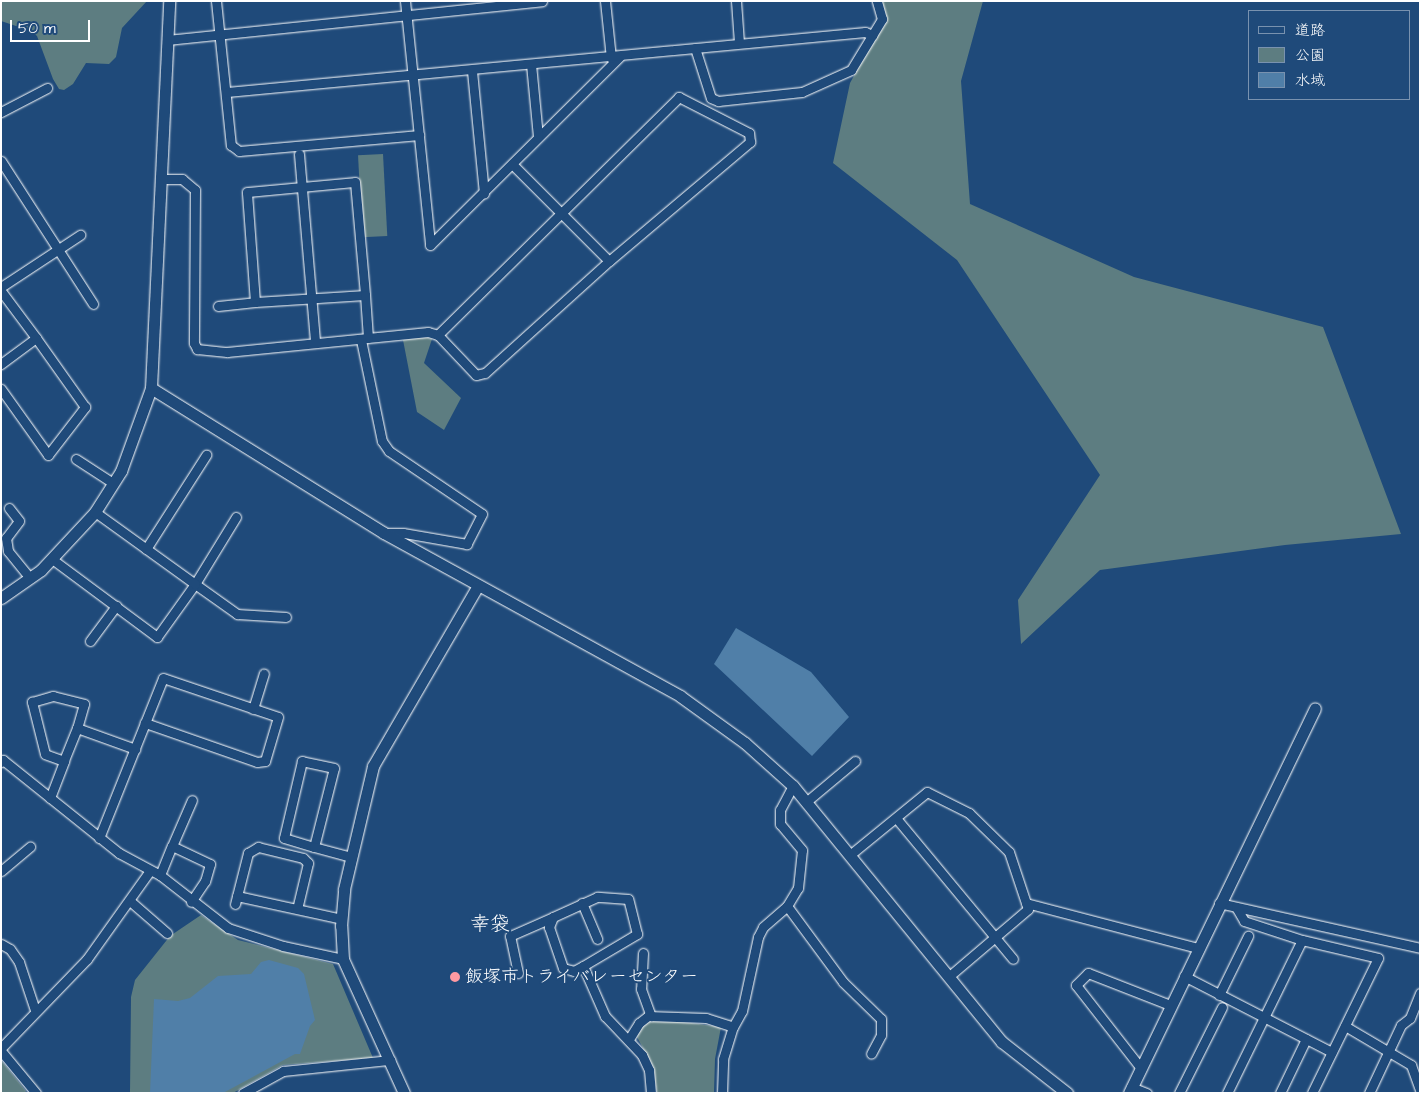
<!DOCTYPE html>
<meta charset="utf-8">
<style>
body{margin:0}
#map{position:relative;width:1421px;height:1094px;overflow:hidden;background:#1f4a7a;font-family:"Architects Daughter","Klee One",sans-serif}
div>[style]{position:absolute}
.green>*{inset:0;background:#5d7d81;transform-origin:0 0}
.water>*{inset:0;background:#507fa8}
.roads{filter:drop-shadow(0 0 1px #fff) drop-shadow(0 0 1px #fff)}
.street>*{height:9px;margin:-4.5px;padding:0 4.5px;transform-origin:4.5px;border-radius:4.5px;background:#1f4a7a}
.secondary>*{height:11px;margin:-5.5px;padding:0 5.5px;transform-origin:5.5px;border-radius:5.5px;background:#1f4a7a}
.dots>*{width:14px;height:14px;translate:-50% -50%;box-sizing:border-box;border:2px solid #1f4a7a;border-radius:50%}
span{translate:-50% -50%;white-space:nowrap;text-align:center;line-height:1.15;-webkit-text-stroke:4px #1f4a7a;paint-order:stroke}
.poi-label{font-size:18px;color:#fff}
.left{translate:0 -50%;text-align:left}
.quarter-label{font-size:20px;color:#fff}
.frame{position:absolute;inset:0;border:2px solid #fff;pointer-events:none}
.legend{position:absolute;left:1248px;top:10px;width:162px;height:90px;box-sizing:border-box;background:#1f4a7a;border:1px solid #7992af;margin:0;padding:6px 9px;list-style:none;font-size:15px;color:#fff}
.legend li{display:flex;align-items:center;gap:10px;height:25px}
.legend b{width:25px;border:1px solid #7992af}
.scale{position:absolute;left:10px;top:20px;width:80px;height:22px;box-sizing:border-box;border:2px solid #fff;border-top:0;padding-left:6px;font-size:15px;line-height:18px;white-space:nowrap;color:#fff;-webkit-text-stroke:4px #1f4a7a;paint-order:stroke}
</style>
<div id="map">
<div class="green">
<i style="clip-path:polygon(1px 1px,147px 1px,122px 28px,116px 57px,109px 64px,86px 63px,73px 84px,64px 90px,59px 89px,53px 79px,37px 36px,31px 31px,1px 21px)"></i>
<i style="clip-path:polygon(880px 1px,983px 1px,961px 81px,970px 204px,1134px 277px,1323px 327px,1401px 534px,1285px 545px,1100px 570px,1021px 644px,1018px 600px,1100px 475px,957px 260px,833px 163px,850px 83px,885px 19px)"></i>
<i style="left:383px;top:154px;width:82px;height:25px;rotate:87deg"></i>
<i style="clip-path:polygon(425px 337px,432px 339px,424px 363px,461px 398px,444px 430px,417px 412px,403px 340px)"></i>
<i style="clip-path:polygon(201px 915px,238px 940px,333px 964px,373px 1058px,283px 1065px,233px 1093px,130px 1093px,131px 997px,135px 980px,170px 936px)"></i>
<i style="clip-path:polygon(662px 1019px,721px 1027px,715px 1059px,714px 1093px,657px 1093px,653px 1067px,637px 1037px,639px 1029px,649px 1022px)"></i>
<i style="clip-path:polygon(1px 1060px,26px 1091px,25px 1093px,1px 1093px)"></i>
</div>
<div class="water">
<i style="clip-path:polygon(736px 628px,811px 672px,849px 717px,812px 756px,714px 664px)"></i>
<i style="clip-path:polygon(269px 960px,298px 968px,304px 974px,315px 1020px,310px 1026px,300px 1054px,295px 1054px,223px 1093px,150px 1093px,154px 999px,178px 1001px,190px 998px,218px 976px,251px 974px,261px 962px)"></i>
</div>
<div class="roads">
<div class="street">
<i style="left:216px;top:1px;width:145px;rotate:84.1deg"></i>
<i style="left:231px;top:145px;width:10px;rotate:37deg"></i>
<i style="left:239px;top:151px;width:181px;rotate:-5.1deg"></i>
<i style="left:405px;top:1px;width:245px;rotate:84.1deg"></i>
<i style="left:430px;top:245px;width:267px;rotate:-44.8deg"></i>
<i style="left:605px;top:1px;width:57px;rotate:84deg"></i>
<i style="left:736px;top:1px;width:42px;rotate:85.9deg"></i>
<i style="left:167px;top:40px;width:377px;rotate:-5.9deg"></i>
<i style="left:695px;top:48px;width:52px;rotate:72.3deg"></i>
<i style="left:711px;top:98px;width:8px;rotate:23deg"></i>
<i style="left:718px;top:101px;width:84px;rotate:-6.1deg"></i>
<i style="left:802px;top:92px;width:54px;rotate:-24.2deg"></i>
<i style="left:851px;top:70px;width:60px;rotate:-58.7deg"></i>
<i style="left:882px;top:19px;width:19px;rotate:-106deg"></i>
<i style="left:531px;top:64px;width:73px;rotate:84.5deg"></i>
<i style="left:472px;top:71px;width:123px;rotate:84.4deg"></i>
<i style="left:227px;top:92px;width:641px;rotate:-5.37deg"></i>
<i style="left:865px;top:32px;width:8px;rotate:23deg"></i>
<i style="left:1px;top:112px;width:52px;rotate:-27.6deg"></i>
<i style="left:299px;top:154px;width:189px;rotate:85.1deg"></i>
<i style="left:1px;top:161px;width:170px;rotate:57.2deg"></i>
<i style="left:512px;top:164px;width:137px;rotate:45deg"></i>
<i style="left:161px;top:179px;width:21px"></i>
<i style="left:182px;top:179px;width:17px;rotate:40deg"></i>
<i style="left:195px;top:190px;width:153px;rotate:90.4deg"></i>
<i style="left:194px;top:343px;width:7px;rotate:63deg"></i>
<i style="left:197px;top:349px;width:30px;rotate:6deg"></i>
<i style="left:227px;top:352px;width:202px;rotate:-5.7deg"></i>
<i style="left:428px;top:332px;width:10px;rotate:17deg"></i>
<i style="left:438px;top:335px;width:55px;rotate:46.5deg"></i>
<i style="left:476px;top:375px;width:9px;rotate:-13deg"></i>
<i style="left:485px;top:373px;width:167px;rotate:-42.1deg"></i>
<i style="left:609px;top:261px;width:185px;rotate:-40.2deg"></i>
<i style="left:750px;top:142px;width:9px;rotate:-96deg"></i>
<i style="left:749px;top:133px;width:79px;rotate:-152.8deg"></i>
<i style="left:679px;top:97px;width:339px;rotate:135.4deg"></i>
<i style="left:1px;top:287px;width:95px;rotate:-33.4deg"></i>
<i style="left:1px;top:291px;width:59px;rotate:53.3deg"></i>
<i style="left:36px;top:338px;width:44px;rotate:143.4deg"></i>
<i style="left:365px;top:295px;width:110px;rotate:176.4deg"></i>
<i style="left:255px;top:302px;width:110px;rotate:-94.2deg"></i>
<i style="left:247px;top:192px;width:108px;rotate:-5.3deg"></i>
<i style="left:355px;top:182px;width:113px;rotate:84.9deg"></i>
<i style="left:365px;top:295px;width:43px;rotate:86deg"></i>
<i style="left:218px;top:306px;width:37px;rotate:-6deg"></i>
<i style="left:361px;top:340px;width:103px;rotate:78.3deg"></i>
<i style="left:382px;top:441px;width:12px;rotate:55deg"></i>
<i style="left:389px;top:451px;width:112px;rotate:34.1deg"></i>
<i style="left:482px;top:514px;width:34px;rotate:117deg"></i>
<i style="left:467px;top:544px;width:65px;rotate:-170.2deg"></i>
<i style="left:403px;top:533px;width:18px;rotate:180deg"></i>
<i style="left:1px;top:389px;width:81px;rotate:54.5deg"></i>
<i style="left:48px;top:455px;width:61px;rotate:-52.4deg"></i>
<i style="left:85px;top:407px;width:85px;rotate:-125.4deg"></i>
<i style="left:76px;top:459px;width:44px;rotate:33deg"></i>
<i style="left:9px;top:508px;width:16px;rotate:52deg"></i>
<i style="left:19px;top:521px;width:21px;rotate:127deg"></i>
<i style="left:6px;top:538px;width:13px;rotate:81deg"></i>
<i style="left:8px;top:551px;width:35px;rotate:51deg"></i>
<i style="left:236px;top:517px;width:79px;rotate:121.5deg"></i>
<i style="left:195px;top:584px;width:52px;rotate:35.5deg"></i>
<i style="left:237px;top:614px;width:49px;rotate:3.5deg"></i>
<i style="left:146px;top:549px;width:112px;rotate:-57.4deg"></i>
<i style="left:52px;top:559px;width:131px;rotate:36.6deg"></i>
<i style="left:157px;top:637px;width:65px;rotate:-54.4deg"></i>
<i style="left:195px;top:584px;width:123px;rotate:-144.2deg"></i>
<i style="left:90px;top:641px;width:44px;rotate:-53.4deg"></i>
<i style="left:253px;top:709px;width:37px;rotate:-73deg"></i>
<i style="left:77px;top:728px;width:35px;rotate:112deg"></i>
<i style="left:64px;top:761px;width:20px;rotate:-160deg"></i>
<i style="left:45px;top:754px;width:54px;rotate:-104deg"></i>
<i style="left:32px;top:702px;width:22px;rotate:-16deg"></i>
<i style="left:53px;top:696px;width:32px;rotate:14deg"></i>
<i style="left:84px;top:704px;width:25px;rotate:106deg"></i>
<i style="left:77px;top:728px;width:62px;rotate:19.9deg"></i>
<i style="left:1px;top:762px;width:3px;rotate:-45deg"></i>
<i style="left:3px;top:760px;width:149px;rotate:38.7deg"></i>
<i style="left:119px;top:853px;width:47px;rotate:28.2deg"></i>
<i style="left:160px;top:875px;width:86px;rotate:37.9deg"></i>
<i style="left:228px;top:928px;width:58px;rotate:18.1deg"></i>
<i style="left:283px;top:946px;width:61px;rotate:12.2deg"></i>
<i style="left:50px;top:798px;width:40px;rotate:-69deg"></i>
<i style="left:806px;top:802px;width:64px;rotate:-39.9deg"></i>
<i style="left:896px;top:818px;width:183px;rotate:50.3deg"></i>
<i style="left:99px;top:838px;width:172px;rotate:-68.2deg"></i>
<i style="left:163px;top:678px;width:121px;rotate:18.7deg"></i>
<i style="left:278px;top:717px;width:46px;rotate:106.5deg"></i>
<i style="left:265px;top:761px;width:8px;rotate:173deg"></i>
<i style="left:257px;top:762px;width:119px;rotate:-160.8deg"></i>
<i style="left:172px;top:846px;width:50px;rotate:-66.5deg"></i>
<i style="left:314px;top:847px;width:81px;rotate:-75.8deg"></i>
<i style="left:334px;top:768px;width:33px;rotate:-168deg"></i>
<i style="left:302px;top:761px;width:79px;rotate:103.2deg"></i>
<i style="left:284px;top:838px;width:31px;rotate:17deg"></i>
<i style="left:314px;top:847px;width:38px;rotate:15deg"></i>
<i style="left:851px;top:854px;width:98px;rotate:-39.2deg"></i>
<i style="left:927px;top:792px;width:47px;rotate:26.6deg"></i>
<i style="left:969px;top:813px;width:56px;rotate:44.3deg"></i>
<i style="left:1009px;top:852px;width:60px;rotate:71.6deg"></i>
<i style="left:1028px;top:909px;width:105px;rotate:139.6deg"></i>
<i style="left:1px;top:871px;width:38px;rotate:-40deg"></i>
<i style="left:160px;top:875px;width:31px;rotate:-68deg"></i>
<i style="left:172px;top:846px;width:42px;rotate:25.3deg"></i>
<i style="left:210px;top:864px;width:18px;rotate:106deg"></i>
<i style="left:205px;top:881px;width:25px;rotate:124deg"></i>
<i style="left:237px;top:896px;width:107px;rotate:12.4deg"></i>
<i style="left:130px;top:901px;width:49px;rotate:40.9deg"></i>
<i style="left:582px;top:903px;width:39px;rotate:67deg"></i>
<i style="left:1026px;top:903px;width:177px;rotate:14.7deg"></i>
<i style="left:1219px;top:903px;width:206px;rotate:12.6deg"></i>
<i style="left:235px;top:904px;width:53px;rotate:-75.7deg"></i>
<i style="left:248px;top:853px;width:12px;rotate:-31deg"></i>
<i style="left:258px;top:847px;width:46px;rotate:13.7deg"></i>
<i style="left:303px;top:858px;width:7px;rotate:45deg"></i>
<i style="left:308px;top:863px;width:47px;rotate:103.4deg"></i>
<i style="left:787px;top:906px;width:94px;rotate:53.6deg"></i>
<i style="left:843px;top:982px;width:53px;rotate:44.2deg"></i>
<i style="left:881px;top:1019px;width:16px;rotate:90deg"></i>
<i style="left:881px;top:1035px;width:21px;rotate:118deg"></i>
<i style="left:1236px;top:907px;width:16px;rotate:60deg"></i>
<i style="left:1244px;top:921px;width:61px;rotate:18.1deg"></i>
<i style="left:1302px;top:940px;width:78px;rotate:13.3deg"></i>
<i style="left:1378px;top:958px;width:150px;rotate:116.1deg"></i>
<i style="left:1px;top:944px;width:10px;rotate:29deg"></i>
<i style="left:10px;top:949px;width:16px;rotate:55deg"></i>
<i style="left:19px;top:962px;width:51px;rotate:71.6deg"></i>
<i style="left:643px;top:953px;width:36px;rotate:93deg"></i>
<i style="left:641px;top:989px;width:29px;rotate:70deg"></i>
<i style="left:583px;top:966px;width:63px;rotate:-30.7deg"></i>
<i style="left:637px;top:934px;width:36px;rotate:-104deg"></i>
<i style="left:628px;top:899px;width:31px;rotate:-176deg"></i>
<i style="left:597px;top:897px;width:48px;rotate:155.6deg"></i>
<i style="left:553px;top:917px;width:11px;rotate:112deg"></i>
<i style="left:549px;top:927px;width:43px;rotate:71.1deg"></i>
<i style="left:563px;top:968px;width:11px;rotate:15deg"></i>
<i style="left:574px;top:971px;width:10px;rotate:-29deg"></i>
<i style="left:583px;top:966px;width:55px;rotate:66.3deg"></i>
<i style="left:605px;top:1016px;width:54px;rotate:46.5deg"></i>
<i style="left:642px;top:1055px;width:17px;rotate:65deg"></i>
<i style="left:649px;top:1070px;width:23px;rotate:85deg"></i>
<i style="left:518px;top:973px;width:38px;rotate:-102deg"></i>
<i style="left:510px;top:936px;width:47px;rotate:-23.8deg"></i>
<i style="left:1184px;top:976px;width:166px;rotate:27.2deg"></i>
<i style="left:1219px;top:995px;width:66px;rotate:-63.8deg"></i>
<i style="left:1345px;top:1026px;width:77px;rotate:30.6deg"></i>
<i style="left:1411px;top:1065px;width:27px;rotate:70deg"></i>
<i style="left:629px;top:1039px;width:19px;rotate:-58deg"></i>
<i style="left:639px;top:1023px;width:11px;rotate:-38deg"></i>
<i style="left:648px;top:1016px;width:58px;rotate:2deg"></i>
<i style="left:706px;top:1018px;width:28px;rotate:18deg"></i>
<i style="left:1px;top:1048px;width:124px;rotate:-46deg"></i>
<i style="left:87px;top:959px;width:107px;rotate:-54.5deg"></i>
<i style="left:1px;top:1051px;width:55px;rotate:50.2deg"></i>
<i style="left:1140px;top:1067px;width:104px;rotate:-128deg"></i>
<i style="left:1076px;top:985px;width:17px;rotate:-45deg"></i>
<i style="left:1088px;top:973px;width:88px;rotate:21.3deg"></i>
<i style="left:1131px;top:1087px;width:17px;rotate:21deg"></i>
<i style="left:243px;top:1093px;width:46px;rotate:-28.8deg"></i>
<i style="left:283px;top:1071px;width:108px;rotate:-5.9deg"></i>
<i style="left:722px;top:1093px;width:34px;rotate:-88deg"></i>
<i style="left:723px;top:1059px;width:34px;rotate:-73deg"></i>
<i style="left:733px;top:1027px;width:18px;rotate:-61deg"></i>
<i style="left:742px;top:1011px;width:76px;rotate:-77.8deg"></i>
<i style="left:758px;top:937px;width:11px;rotate:-63deg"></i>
<i style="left:763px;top:927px;width:32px;rotate:-41deg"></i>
<i style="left:787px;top:906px;width:21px;rotate:-59deg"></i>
<i style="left:798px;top:888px;width:38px;rotate:-84deg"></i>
<i style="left:802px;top:850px;width:34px;rotate:-130deg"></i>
<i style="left:780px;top:824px;width:14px;rotate:-90deg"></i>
<i style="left:780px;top:810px;width:27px;rotate:-62deg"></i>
<i style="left:1179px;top:1093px;width:96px;rotate:-63.4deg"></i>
<i style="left:1227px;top:1093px;width:170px;rotate:-63.9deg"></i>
<i style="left:1280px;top:1093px;width:60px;rotate:-64.3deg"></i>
<i style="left:1369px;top:1093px;width:75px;rotate:-64.8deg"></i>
<i style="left:1401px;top:1025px;width:11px;rotate:-38deg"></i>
<i style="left:1410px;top:1018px;width:27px;rotate:-68deg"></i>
</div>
<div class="secondary">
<i style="left:151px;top:388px;width:274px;rotate:31.9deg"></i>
<i style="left:384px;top:533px;width:338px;rotate:28.8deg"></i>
<i style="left:680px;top:696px;width:80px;rotate:35.9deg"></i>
<i style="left:745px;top:743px;width:64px;rotate:41.9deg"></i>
<i style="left:793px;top:786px;width:330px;rotate:50.8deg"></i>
<i style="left:1002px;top:1042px;width:83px;rotate:38.1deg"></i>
<i style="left:1px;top:598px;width:49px;rotate:-35deg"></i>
<i style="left:41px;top:570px;width:79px;rotate:-47deg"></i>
<i style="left:95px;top:512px;width:49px;rotate:-57.6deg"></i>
<i style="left:121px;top:471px;width:88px;rotate:-70.1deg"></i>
<i style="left:151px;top:388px;width:387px;rotate:-87.3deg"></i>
<i style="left:404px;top:1093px;width:147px;rotate:-114.5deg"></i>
<i style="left:343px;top:959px;width:33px;rotate:-93deg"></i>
<i style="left:341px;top:926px;width:37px;rotate:-85deg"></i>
<i style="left:344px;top:889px;width:126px;rotate:-76.7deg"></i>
<i style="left:373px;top:766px;width:207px;rotate:-59.8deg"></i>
<i style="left:1129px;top:1093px;width:427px;rotate:-64.2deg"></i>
</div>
</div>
<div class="dots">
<i style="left:455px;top:977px;background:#ff9aa2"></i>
</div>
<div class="poi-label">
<span class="left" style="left:465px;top:977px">飯塚市トライバレーセンター</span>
</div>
<div class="quarter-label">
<span style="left:490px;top:924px">幸袋</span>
</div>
<div class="frame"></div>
<ul class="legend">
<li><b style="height:6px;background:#1f4a7a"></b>道路</li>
<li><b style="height:14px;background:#5d7d81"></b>公園</li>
<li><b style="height:14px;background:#507fa8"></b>水域</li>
</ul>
<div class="scale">50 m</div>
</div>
